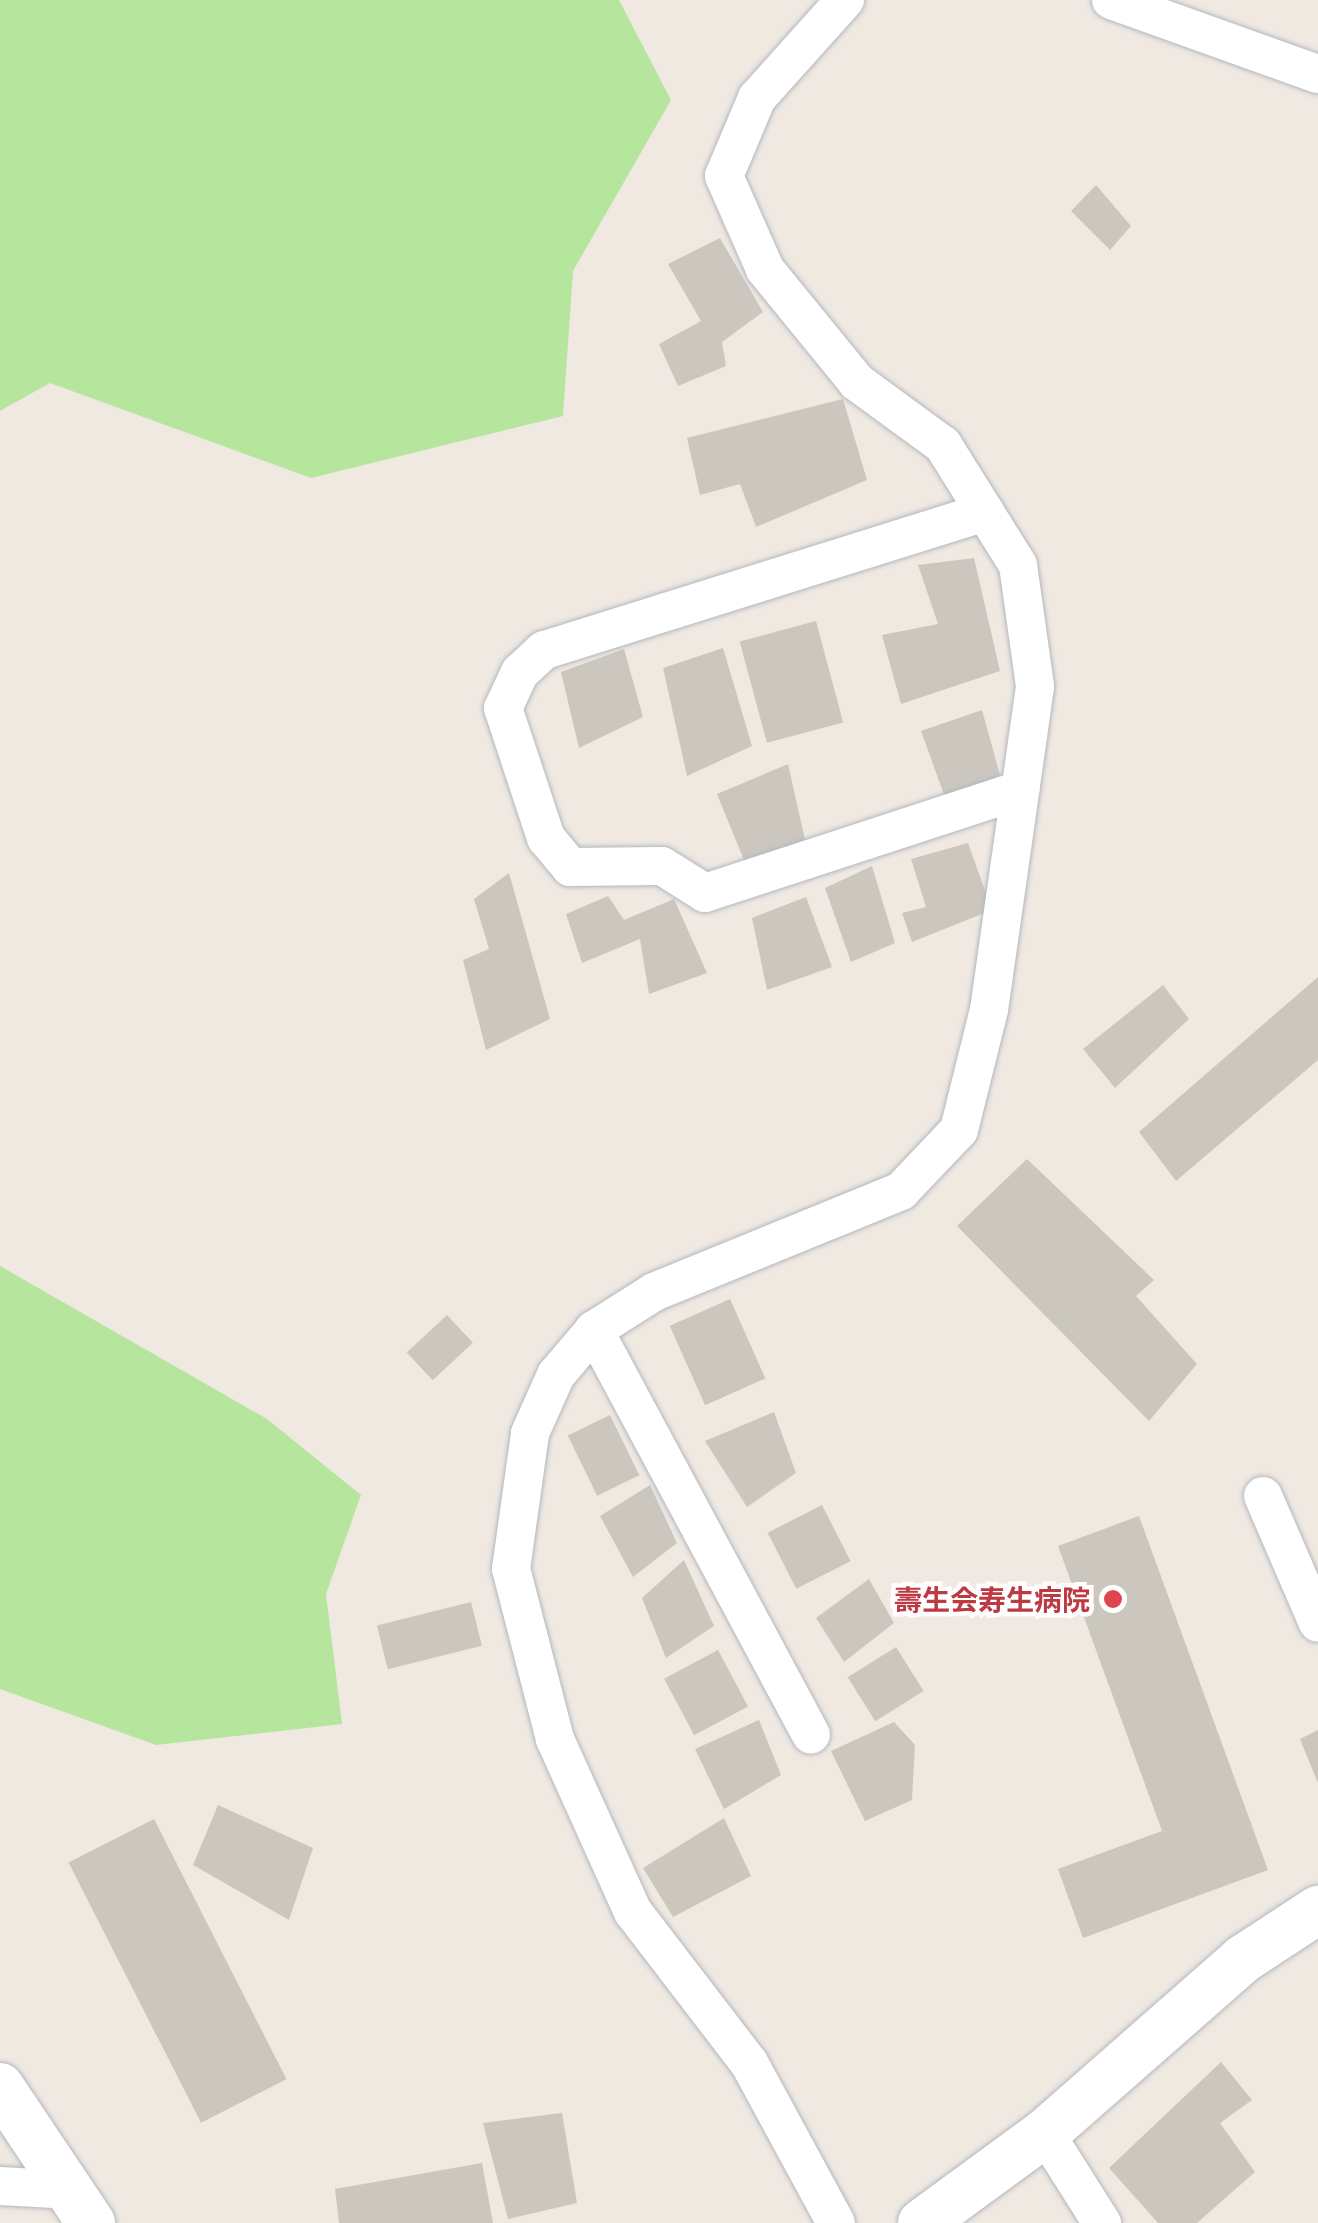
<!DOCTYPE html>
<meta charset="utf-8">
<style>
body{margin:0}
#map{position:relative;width:1318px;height:2223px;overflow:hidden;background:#efe9e1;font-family:"Noto Sans","Noto Sans JP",sans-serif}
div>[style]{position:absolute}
.green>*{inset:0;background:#b6e59e}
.building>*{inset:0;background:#cbc7bf;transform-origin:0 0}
.roads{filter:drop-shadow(0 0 2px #b4b7c1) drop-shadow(0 0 2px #b4b7c1)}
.minor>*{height:38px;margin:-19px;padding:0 19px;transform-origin:19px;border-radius:19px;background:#fff}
.tertiary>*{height:48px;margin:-24px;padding:0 24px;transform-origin:24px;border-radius:24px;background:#fff}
.dots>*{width:28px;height:28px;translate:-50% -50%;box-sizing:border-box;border:5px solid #fff;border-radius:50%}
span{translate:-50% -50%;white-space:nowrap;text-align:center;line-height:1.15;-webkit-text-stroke:9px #fff;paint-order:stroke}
.health-label{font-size:28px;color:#be3a42;font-weight:700}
.right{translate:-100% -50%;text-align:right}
</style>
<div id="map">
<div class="green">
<i style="clip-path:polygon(0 0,619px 0,671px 100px,573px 271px,563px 416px,311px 478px,50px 383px,0 411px)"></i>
<i style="clip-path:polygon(0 1266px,267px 1419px,361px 1495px,326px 1594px,342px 1724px,156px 1745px,0 1689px)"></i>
</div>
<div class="building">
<i style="clip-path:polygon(1096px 185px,1131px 226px,1110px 250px,1071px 211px)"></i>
<i style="clip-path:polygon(720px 238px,763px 312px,722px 342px,726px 366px,678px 386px,659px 344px,701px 321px,668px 264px)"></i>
<i style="clip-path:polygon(843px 399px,867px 480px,756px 527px,740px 484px,700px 495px,687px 438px)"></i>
<i style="clip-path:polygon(974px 558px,1000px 671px,901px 704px,882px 635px,938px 624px,918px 565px)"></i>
<i style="left:816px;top:621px;width:105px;height:79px;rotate:75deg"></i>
<i style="clip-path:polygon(723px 648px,752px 746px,687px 776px,663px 668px)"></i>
<i style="clip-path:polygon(624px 649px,643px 717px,579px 748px,561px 672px)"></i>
<i style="clip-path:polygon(982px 710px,1000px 775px,946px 800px,921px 731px)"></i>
<i style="clip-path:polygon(788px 764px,806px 844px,746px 865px,717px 794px)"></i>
<i style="clip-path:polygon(968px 843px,992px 910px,912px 942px,902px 913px,926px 907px,911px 859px)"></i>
<i style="clip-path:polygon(872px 866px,895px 943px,851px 962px,825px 888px)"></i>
<i style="clip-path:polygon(509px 873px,550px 1019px,486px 1050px,463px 960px,489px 949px,474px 899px)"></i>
<i style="clip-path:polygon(608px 896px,624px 920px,674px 899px,707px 973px,649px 994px,640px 939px,582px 963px,566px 914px)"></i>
<i style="clip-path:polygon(806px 897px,832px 967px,767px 990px,752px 918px)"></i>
<i style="clip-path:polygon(1318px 977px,1318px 1060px,1176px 1181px,1139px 1132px)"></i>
<i style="clip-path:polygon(1163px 985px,1189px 1019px,1115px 1088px,1083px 1049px)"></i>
<i style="clip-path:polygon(1027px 1159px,1154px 1280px,1136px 1296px,1197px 1364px,1149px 1421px,957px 1226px)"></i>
<i style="left:730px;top:1299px;width:87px;height:66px;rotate:66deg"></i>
<i style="left:447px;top:1315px;width:38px;height:55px;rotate:47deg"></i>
<i style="clip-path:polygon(774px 1412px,796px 1473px,747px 1507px,705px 1441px)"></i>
<i style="left:610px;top:1415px;width:67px;height:47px;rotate:64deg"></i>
<i style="clip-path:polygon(650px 1485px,677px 1543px,633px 1577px,600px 1516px)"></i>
<i style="left:822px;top:1505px;width:63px;height:61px;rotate:63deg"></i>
<i style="clip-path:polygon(1139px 1516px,1268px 1870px,1083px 1938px,1058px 1869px,1162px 1831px,1058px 1546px)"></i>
<i style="clip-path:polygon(684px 1560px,714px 1626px,666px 1658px,642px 1598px)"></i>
<i style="clip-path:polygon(869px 1579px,894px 1623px,844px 1662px,816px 1618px)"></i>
<i style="left:471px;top:1602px;width:45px;height:97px;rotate:76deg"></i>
<i style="left:896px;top:1647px;width:52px;height:57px;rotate:58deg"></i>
<i style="left:718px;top:1650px;width:64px;height:61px;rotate:62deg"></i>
<i style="clip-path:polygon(759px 1720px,781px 1775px,724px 1809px,695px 1749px)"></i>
<i style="clip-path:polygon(894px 1722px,915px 1745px,912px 1800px,865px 1821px,831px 1751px)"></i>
<i style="clip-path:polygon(1318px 1730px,1318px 1783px,1300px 1739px)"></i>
<i style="clip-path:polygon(218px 1805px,313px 1848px,289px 1920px,193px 1865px)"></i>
<i style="clip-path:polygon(724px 1818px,751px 1876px,673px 1917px,643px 1868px)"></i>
<i style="left:154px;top:1819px;width:292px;height:96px;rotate:63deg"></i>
<i style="clip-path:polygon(1221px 2062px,1252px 2100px,1220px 2123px,1255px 2172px,1197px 2223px,1158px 2223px,1109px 2168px)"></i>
<i style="clip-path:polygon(562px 2113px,577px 2203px,508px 2219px,483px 2123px)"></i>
<i style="clip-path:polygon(482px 2163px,493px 2223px,339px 2223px,335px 2189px)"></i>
</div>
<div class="roads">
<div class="minor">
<i style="left:1111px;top:0;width:220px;rotate:19.7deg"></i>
<i style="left:985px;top:512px;width:462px;rotate:162.6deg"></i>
<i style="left:544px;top:650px;width:33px;rotate:137deg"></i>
<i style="left:520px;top:672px;width:40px;rotate:115deg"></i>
<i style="left:503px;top:708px;width:137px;rotate:71.7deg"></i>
<i style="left:546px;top:838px;width:38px;rotate:50deg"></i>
<i style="left:570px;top:867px;width:92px;rotate:-0.6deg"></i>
<i style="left:662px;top:866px;width:51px;rotate:32.1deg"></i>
<i style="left:705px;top:893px;width:332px;rotate:-18.1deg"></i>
<i style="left:594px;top:1330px;width:459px;rotate:61.8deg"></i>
<i style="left:1263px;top:1496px;width:138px;rotate:66.6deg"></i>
<i style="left:1045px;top:2133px;width:107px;rotate:57.7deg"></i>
<i style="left:0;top:2186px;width:72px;rotate:3.2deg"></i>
<i style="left:836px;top:2223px;width:182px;rotate:-118.5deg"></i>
<i style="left:749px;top:2063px;width:190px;rotate:-127.5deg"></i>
<i style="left:633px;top:1912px;width:190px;rotate:-114.3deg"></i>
<i style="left:555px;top:1739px;width:176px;rotate:-104.5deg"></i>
<i style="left:511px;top:1569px;width:137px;rotate:-82deg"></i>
<i style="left:530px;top:1433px;width:64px;rotate:-65.9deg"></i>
<i style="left:556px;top:1375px;width:59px;rotate:-49.8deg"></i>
<i style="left:594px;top:1330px;width:71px;rotate:-32.3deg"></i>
<i style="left:654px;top:1292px;width:267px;rotate:-22.2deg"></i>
<i style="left:901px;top:1191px;width:84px;rotate:-46.4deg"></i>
<i style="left:959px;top:1130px;width:124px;rotate:-76deg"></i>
<i style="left:989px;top:1010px;width:327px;rotate:-81.9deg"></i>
<i style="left:1035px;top:686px;width:122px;rotate:-98deg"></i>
<i style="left:1018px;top:565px;width:142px;rotate:-122deg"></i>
<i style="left:943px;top:445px;width:107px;rotate:-143.8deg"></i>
<i style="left:857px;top:382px;width:146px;rotate:-129.2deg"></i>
<i style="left:765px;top:269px;width:102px;rotate:-113.8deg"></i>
<i style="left:724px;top:176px;width:85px;rotate:-67.1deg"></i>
<i style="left:757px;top:98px;width:132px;rotate:-48.1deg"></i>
</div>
<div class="tertiary">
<i style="left:0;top:2087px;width:164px;rotate:56.2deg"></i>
<i style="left:922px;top:2223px;width:152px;rotate:-36.2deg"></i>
<i style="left:1045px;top:2133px;width:264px;rotate:-41.3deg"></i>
<i style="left:1243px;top:1959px;width:90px;rotate:-33.2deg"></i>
</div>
</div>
<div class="dots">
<i style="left:1113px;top:1599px;background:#e0444e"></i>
</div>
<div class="health-label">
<span class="right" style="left:1090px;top:1599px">壽生会寿生病院</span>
</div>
</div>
